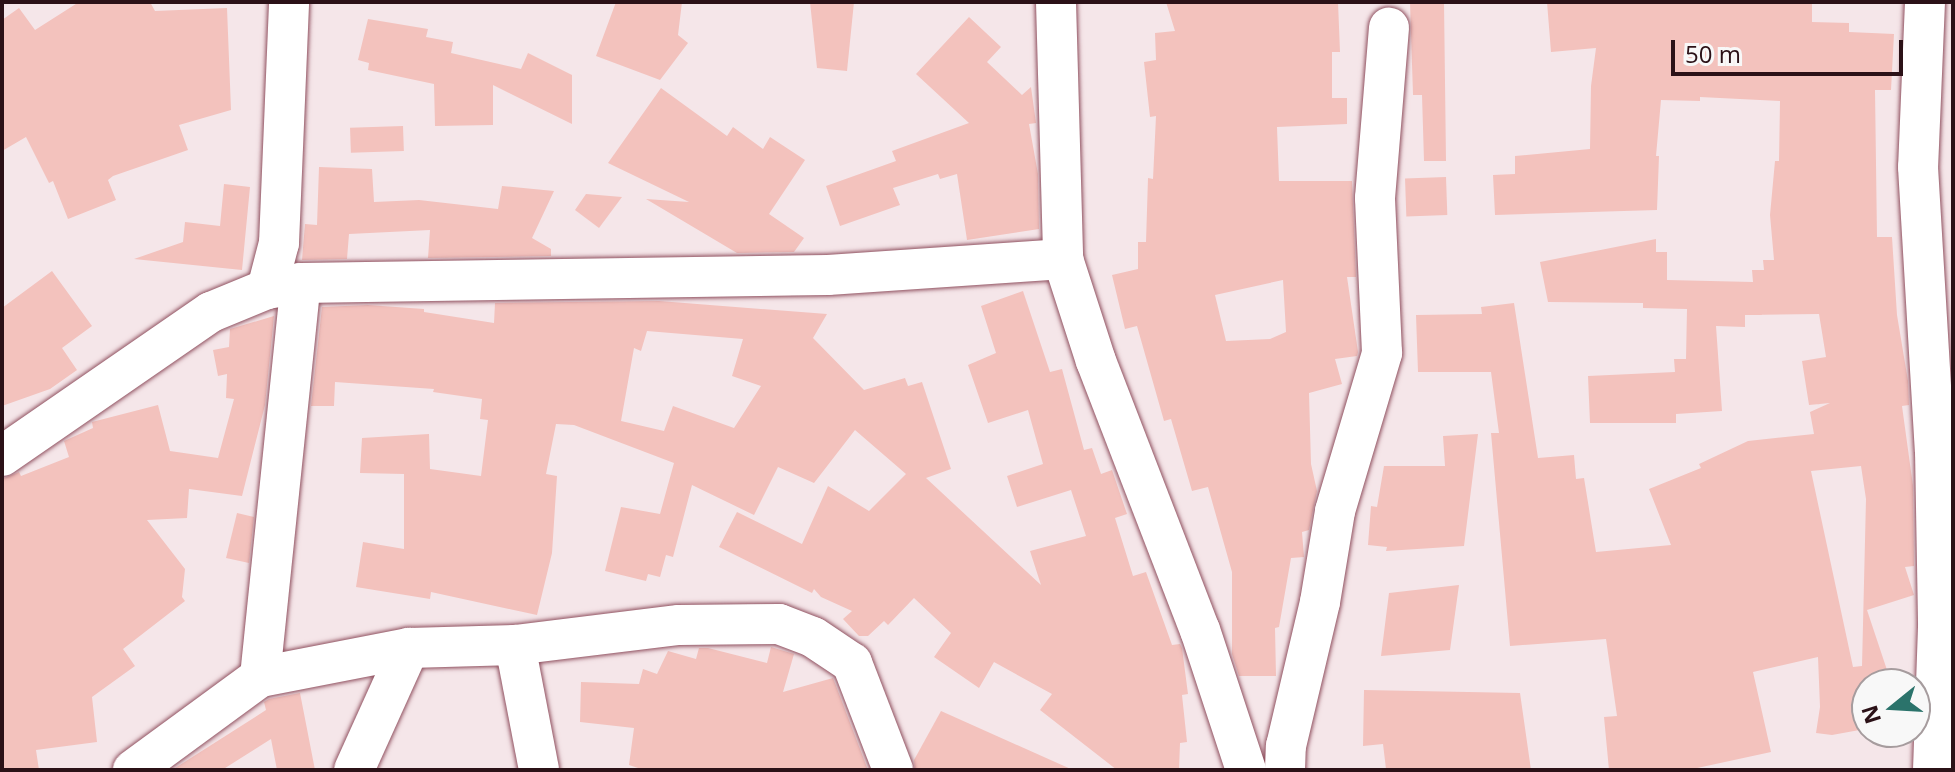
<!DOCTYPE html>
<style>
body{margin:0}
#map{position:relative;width:1955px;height:772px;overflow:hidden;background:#f5e6e9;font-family:"Open Sans",sans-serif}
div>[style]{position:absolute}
.building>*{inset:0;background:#f3c2bd;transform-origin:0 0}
.roads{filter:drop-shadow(0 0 2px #905160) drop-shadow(0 0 2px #905160)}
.minor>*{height:40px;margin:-20px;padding:0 20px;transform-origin:20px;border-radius:20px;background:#fff}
span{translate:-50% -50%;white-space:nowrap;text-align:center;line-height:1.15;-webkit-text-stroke:6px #f8f8f8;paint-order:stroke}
.frame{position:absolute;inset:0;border:4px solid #2b1117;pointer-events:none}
.north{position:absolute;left:1851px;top:668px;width:80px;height:80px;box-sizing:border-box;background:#f8f8f8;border:2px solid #a69c9e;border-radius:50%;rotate:252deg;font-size:22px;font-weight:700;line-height:32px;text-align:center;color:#2b1117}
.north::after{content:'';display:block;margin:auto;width:28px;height:36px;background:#2b736b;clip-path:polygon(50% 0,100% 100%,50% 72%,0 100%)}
.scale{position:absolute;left:1671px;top:40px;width:232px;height:36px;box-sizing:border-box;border:4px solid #2b1117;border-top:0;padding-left:10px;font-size:24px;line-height:28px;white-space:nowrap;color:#2b1117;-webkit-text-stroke:6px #f8f8f8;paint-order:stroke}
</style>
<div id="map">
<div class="building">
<i style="clip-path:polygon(79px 2px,150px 2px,155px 11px,227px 8px,231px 110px,179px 125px,188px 150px,113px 176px,108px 180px,116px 200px,68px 219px,53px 181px,49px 183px,26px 137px,2px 151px,2px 20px,19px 8px,35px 30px)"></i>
<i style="clip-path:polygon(616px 2px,682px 2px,678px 35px,688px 43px,660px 80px,596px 56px)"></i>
<i style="clip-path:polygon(810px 2px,854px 2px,847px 71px,817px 68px)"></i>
<i style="clip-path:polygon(evenodd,1166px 2px,1338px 2px,1340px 52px,1332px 52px,1332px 98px,1347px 98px,1347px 124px,1277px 127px,1279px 181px,1352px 181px,1356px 277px,1347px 277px,1358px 352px,1357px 356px,1335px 359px,1342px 384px,1309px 393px,1311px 464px,1317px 491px,1309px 530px,1302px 532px,1304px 557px,1291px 558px,1279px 627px,1275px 628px,1276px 676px,1239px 676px,1232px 654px,1232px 572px,1208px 487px,1192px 491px,1171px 419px,1164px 421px,1137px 326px,1125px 329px,1112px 275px,1138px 269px,1138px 242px,1146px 242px,1148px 178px,1153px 179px,1156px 116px,1150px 117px,1144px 62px,1156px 60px,1155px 33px,1175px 31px,1166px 2px,1283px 280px,1286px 332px,1270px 339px,1226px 341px,1215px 295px,1283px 280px)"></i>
<i style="clip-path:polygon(1410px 2px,1444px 2px,1446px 161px,1424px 161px,1422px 95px,1413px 95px)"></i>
<i style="clip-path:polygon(evenodd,1547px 2px,1812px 2px,1812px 22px,1849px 23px,1849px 32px,1894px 34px,1891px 90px,1875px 90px,1877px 237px,1892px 237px,1897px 315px,1908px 381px,1909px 405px,1902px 406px,1913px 486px,1914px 566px,1905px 567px,1914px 595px,1867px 610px,1889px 676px,1862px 685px,1865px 729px,1832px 735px,1816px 733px,1820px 707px,1818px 657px,1753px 672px,1771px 752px,1688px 770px,1609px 770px,1604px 717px,1617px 716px,1606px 639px,1510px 646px,1491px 433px,1499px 433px,1491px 372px,1418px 372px,1416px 315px,1482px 314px,1481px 307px,1514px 303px,1538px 458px,1574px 455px,1576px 479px,1584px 478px,1596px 552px,1671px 545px,1649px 489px,1701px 468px,1699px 464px,1748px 441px,1814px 434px,1810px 412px,1830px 403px,1809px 405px,1802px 361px,1826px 357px,1819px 314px,1745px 315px,1745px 327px,1716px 326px,1722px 411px,1676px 414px,1676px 423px,1590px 423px,1588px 376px,1675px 372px,1674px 359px,1686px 359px,1687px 309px,1643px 308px,1643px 303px,1548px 302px,1540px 262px,1656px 239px,1656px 252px,1667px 252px,1667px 280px,1753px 282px,1752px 270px,1764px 270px,1763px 260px,1774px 260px,1770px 215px,1775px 161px,1779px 161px,1780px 101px,1700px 97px,1700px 101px,1661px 100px,1656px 156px,1659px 156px,1657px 210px,1495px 215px,1493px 175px,1515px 174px,1515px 156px,1590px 149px,1591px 86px,1596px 48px,1551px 52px,1547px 2px,1861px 466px,1866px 499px,1862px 666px,1853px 667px,1811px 471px,1861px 466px)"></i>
<i style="clip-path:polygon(969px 17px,1001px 47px,987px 62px,1022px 95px,1031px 87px,1036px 123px,1029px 124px,1038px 174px,1039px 229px,967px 240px,957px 174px,940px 179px,938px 174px,893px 188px,900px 205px,840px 226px,826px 186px,896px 161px,892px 151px,969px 123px,916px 74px)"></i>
<i style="clip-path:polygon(368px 19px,428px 29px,426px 37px,453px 42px,451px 53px,521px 69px,528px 53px,572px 75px,572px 124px,493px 85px,493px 125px,435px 126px,434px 84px,368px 70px,369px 63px,358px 60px)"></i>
<i style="clip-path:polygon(661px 88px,727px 136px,733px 127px,763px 149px,770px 137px,805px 160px,769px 214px,804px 238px,794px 252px,737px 253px,646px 199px,689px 202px,608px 163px)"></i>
<i style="left:403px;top:126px;width:25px;height:53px;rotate:88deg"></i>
<i style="clip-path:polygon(319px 167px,372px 169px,374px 202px,419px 200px,498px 209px,502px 186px,554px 191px,532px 238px,551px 249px,551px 256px,428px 258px,430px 230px,349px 234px,347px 259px,302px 260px,305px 224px,317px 225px)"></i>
<i style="left:1446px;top:177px;width:38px;height:41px;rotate:88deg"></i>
<i style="clip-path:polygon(224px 184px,250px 187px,242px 270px,134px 259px,183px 242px,185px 222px,220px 226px)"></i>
<i style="clip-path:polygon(586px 194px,622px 197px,599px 228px,575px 210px)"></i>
<i style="clip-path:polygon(52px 271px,92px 326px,62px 348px,77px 370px,50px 389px,2px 406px,2px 308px)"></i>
<i style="clip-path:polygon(evenodd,1023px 291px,1050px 372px,1062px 369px,1084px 450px,1092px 448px,1101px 474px,1112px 470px,1127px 514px,1115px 518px,1133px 576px,1146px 572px,1172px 645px,1180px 644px,1182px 648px,1188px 694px,1182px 695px,1187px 742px,1180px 743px,1179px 770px,1117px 770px,1040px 710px,1052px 694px,994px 662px,979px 688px,934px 657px,951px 633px,914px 598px,888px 625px,884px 621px,868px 636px,859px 636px,843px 619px,852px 611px,821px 597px,814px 589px,812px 593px,719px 547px,737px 512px,802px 544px,828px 486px,869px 511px,906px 474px,855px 430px,814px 483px,778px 467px,754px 515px,692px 485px,673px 557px,666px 555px,660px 577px,648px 574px,646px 581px,605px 571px,621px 507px,660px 514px,674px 463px,574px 425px,556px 424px,546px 474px,557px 476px,552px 553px,537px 615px,431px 592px,430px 599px,356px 587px,363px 542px,404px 549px,404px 474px,360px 473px,362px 438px,429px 434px,430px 469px,481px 476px,488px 420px,480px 419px,482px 399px,433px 392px,434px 389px,335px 382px,334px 406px,311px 406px,322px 307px,368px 305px,424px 309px,424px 312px,494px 323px,495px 303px,659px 301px,827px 314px,813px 338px,864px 390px,905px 378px,908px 386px,922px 382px,951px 469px,926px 478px,1041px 585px,1030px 551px,1086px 536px,1071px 490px,1017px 507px,1007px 476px,1043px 464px,1028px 410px,988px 423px,968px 365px,996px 353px,981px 306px,1023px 291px,647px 331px,743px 339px,732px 376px,761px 386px,734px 428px,673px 406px,664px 431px,621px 421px,634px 348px,641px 351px,647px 331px)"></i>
<i style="clip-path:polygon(274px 316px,265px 405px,242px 496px,189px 489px,187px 518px,147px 520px,185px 569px,182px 597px,185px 601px,123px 649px,135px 666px,92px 697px,97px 742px,36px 750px,39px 770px,4px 770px,2px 479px,19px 472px,21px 476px,69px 457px,64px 441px,93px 428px,92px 422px,158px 405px,170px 451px,218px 458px,234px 399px,226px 398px,227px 374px,218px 376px,213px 350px,229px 347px,230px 329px)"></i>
<i style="clip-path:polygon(1478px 434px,1464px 546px,1386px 551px,1387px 547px,1368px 545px,1371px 506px,1377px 507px,1384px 466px,1445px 466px,1443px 436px)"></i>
<i style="clip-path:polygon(237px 513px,254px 517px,249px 563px,226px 558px)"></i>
<i style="clip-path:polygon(1459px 585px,1450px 650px,1381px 656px,1389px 593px)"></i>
<i style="clip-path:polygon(771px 647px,794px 654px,783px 692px,833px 678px,868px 770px,644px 770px,629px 765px,634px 728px,580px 722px,581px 682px,639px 684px,643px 669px,657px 674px,668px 651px,696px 659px,699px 648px,708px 648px,767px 663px)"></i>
<i style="clip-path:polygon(1364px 690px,1520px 693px,1531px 770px,1386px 769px,1383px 744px,1363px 746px)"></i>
<i style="clip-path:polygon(300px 693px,315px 770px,277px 770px,271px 739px,222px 770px,172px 770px,266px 710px,264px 702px,269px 699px)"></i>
<i style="clip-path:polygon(941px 711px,1073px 770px,915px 770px,914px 760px)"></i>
</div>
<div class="roads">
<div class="minor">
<i style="left:1056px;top:2px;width:257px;rotate:88.4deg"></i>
<i style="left:1063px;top:259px;width:107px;rotate:72.1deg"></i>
<i style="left:1096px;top:361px;width:288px;rotate:68.9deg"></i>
<i style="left:1200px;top:630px;width:147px;rotate:71.8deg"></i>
<i style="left:1925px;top:2px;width:165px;rotate:92.4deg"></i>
<i style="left:1918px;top:167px;width:284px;rotate:86.6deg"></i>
<i style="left:1935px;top:450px;width:177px;rotate:89deg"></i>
<i style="left:1938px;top:627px;width:143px;rotate:92deg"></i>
<i style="left:267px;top:289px;width:48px;rotate:-75.4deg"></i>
<i style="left:279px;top:243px;width:241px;rotate:-87.6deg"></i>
<i style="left:2px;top:456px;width:254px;rotate:-34.6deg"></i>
<i style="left:211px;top:312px;width:61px;rotate:-22.3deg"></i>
<i style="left:267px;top:289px;width:35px;rotate:-10deg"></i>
<i style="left:301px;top:283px;width:527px;rotate:-0.87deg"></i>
<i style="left:828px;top:275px;width:236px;rotate:-3.9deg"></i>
<i style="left:515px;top:645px;width:127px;rotate:79.1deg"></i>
<i style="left:260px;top:677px;width:396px;rotate:-84.1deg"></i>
<i style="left:133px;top:770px;width:157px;rotate:-36.2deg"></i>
<i style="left:260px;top:677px;width:152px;rotate:-11deg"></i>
<i style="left:409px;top:648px;width:106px;rotate:-1.6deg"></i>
<i style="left:515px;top:645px;width:165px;rotate:-7deg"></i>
<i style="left:679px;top:625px;width:100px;rotate:-0.6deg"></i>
<i style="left:779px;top:624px;width:36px;rotate:21deg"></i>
<i style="left:813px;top:637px;width:47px;rotate:33.7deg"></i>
<i style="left:852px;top:663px;width:115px;rotate:69deg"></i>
<i style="left:354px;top:770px;width:134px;rotate:-65.7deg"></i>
<i style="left:1285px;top:770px;width:24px;rotate:-88deg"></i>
<i style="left:1286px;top:746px;width:148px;rotate:-76.7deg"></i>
<i style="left:1320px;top:602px;width:92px;rotate:-80.6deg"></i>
<i style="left:1335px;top:511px;width:165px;rotate:-73.4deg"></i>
<i style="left:1382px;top:353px;width:155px;rotate:-92.6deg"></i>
<i style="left:1375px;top:198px;width:171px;rotate:-85.3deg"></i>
</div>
</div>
<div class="frame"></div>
<div class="north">N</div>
<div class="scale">50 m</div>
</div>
